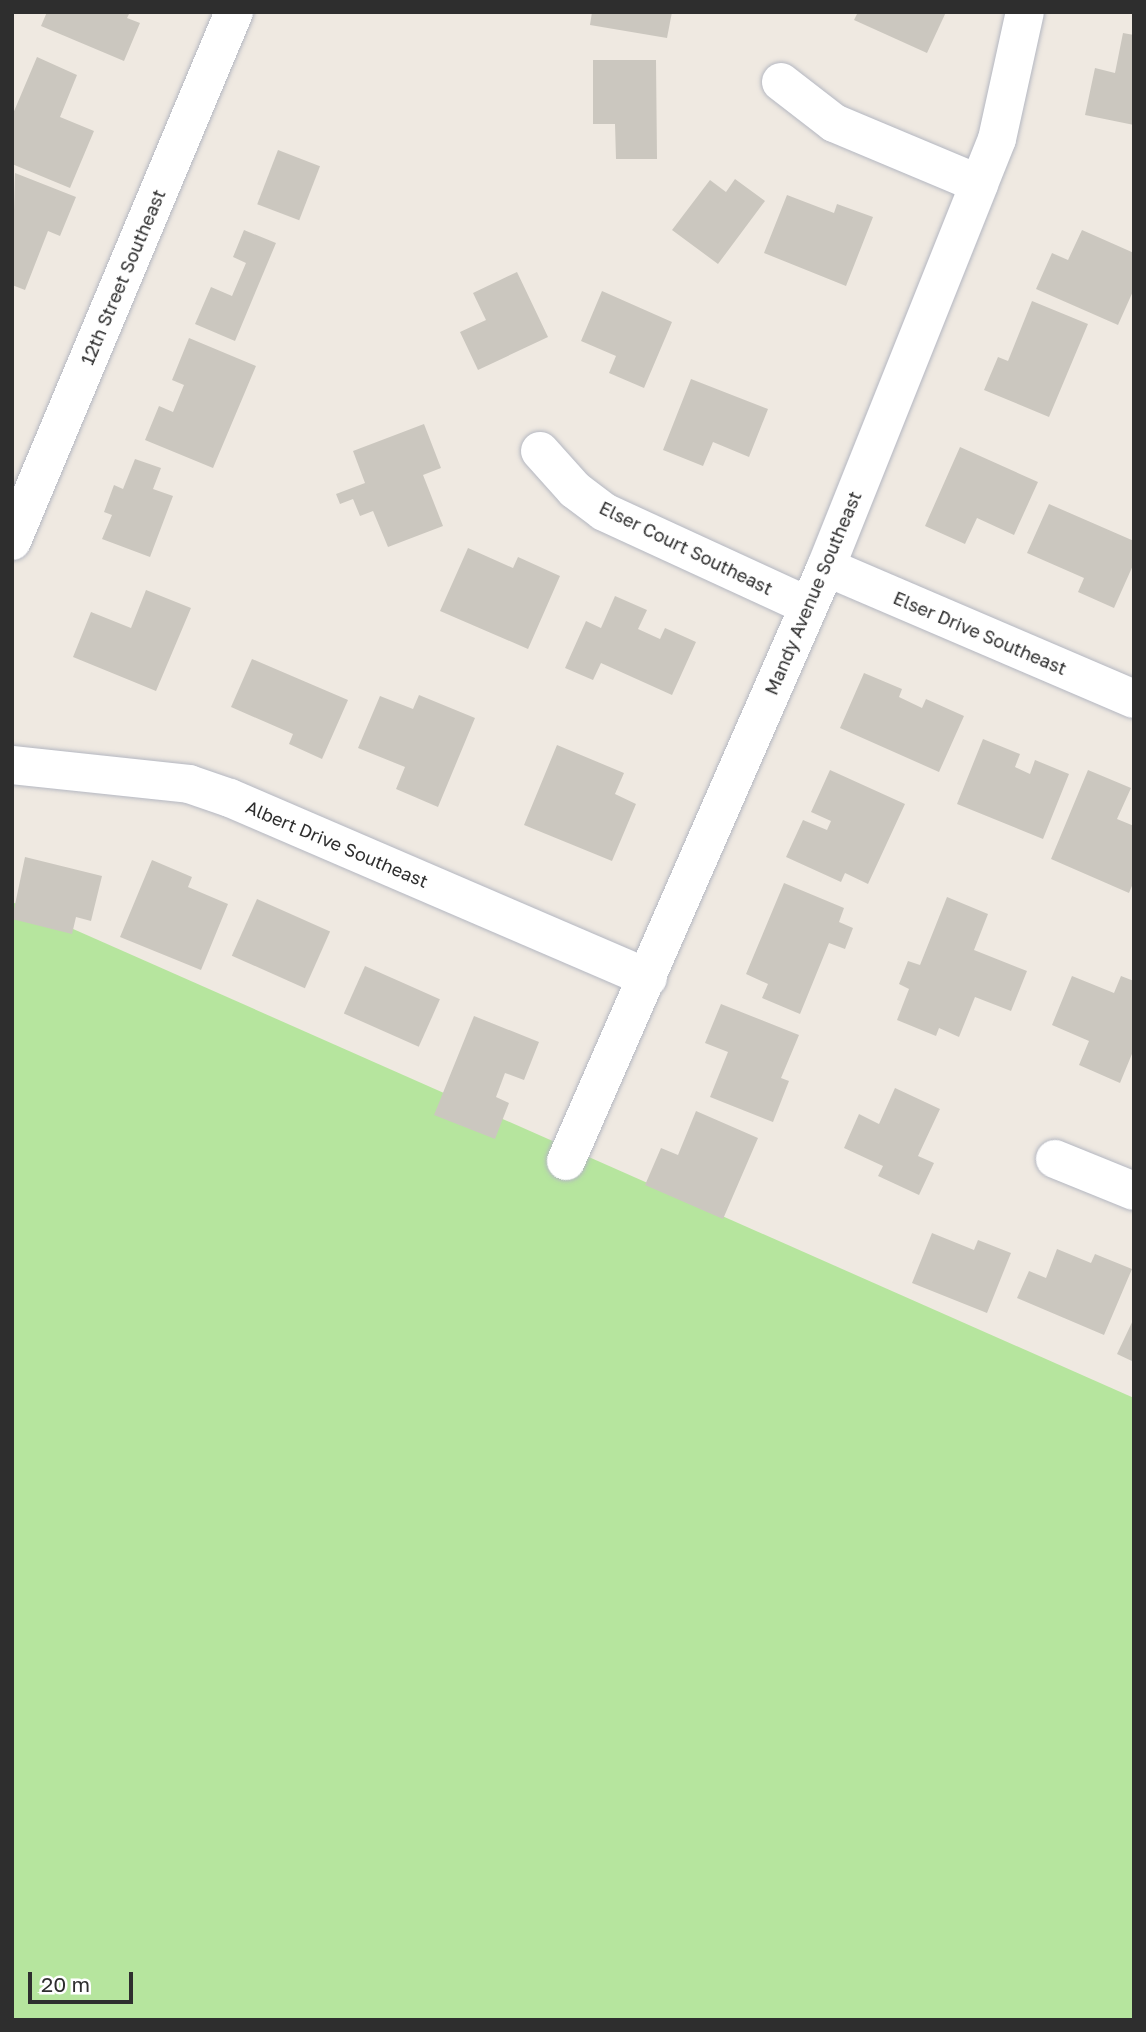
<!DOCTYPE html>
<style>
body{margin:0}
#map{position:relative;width:1146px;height:2032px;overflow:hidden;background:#efe9e1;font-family:"Golos Text",sans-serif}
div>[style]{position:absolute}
.green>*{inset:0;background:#b6e59e}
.building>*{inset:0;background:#cbc7bf;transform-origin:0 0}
.roads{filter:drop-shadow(0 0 2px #b4b7c1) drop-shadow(0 0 2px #b4b7c1)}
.minor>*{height:38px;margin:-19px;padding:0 19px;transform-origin:19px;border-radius:19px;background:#fff}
span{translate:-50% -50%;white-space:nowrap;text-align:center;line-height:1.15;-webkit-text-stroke:6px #fff;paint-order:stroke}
.street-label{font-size:18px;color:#2e2e2e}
.frame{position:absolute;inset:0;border:14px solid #2e2e2e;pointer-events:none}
.scale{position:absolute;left:28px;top:1972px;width:105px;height:32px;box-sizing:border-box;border:4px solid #2e2e2e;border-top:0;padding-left:9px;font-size:21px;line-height:24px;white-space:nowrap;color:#2e2e2e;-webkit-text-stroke:5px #fff;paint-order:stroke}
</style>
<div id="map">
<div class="green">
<i style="clip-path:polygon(12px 902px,1134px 1398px,1134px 2020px,12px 2020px)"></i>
</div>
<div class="building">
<i style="clip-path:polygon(47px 12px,130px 12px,127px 18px,140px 23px,124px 61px,41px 26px)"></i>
<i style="clip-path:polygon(592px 12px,672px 12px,667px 38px,590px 25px)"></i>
<i style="clip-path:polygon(858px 12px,946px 12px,927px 53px,854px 20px)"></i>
<i style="clip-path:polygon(1123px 33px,1134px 35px,1134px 125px,1085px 115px,1095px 68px,1115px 73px)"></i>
<i style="clip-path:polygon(37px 57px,77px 75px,60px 117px,94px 131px,70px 188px,12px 164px,12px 116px)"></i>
<i style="clip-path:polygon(593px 60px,656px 60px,657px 159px,616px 159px,615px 124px,593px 124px)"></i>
<i style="left:278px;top:150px;width:45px;height:58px;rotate:21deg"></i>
<i style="clip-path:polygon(15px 173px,76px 197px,60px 236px,48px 231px,25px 290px,12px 285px)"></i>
<i style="clip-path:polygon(735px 179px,765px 201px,718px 264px,672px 230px,710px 180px,726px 192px)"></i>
<i style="clip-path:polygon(787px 195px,834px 213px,837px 204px,873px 217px,846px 286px,764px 253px)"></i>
<i style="clip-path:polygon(244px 230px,276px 243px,235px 341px,195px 324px,211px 287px,232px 296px,246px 263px,233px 257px)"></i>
<i style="clip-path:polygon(1082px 230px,1134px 253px,1134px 289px,1118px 325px,1036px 289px,1052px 253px,1068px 260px)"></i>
<i style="clip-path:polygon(517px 272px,548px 337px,478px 370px,460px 332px,486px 320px,473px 293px)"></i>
<i style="clip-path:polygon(602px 291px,672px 322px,644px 388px,609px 373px,616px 356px,581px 341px)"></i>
<i style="clip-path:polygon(1032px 301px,1088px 324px,1049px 417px,984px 390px,998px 357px,1008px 361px)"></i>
<i style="clip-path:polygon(189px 338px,256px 366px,213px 468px,145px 440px,159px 406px,173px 412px,184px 385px,172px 380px)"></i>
<i style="clip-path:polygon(691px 379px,768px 409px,749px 457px,713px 442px,703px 466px,663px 450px)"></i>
<i style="clip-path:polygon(424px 424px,441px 468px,423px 475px,443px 526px,388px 547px,373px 511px,360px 516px,353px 499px,340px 504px,336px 494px,365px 483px,353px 451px)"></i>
<i style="clip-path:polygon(960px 447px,1038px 482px,1014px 535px,977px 518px,965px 544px,925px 526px)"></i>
<i style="clip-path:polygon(135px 459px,161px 468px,153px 489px,173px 496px,150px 557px,102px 539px,112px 515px,104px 512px,114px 485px,123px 489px)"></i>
<i style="clip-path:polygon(1049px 504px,1134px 541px,1134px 563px,1114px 608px,1078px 592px,1084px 578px,1027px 553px)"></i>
<i style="clip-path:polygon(468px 548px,513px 568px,518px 557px,560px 576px,528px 649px,440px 611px)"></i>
<i style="clip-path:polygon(146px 590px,191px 608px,156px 691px,73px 657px,91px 612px,131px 628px)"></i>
<i style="clip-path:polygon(615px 596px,647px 610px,638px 629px,660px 639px,665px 628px,696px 642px,672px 695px,601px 663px,593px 680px,565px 668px,586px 621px,601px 628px)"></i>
<i style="clip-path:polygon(252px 659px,348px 700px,322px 759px,289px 744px,293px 734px,231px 707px)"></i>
<i style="clip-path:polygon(864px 673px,902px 689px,899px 697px,922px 708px,926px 699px,964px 716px,939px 772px,840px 728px)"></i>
<i style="clip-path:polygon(419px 695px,475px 718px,438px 807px,396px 789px,405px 767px,358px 748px,380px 696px,413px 709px)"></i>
<i style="clip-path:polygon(983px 739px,1020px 754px,1015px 767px,1030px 774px,1035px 760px,1069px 774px,1043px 839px,957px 804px)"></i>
<i style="clip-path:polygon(557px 745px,624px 773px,615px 794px,636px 804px,612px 861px,524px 825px)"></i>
<i style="clip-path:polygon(830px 770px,905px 804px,868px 884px,845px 873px,841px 882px,786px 857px,803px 820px,827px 830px,831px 821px,811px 812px)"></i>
<i style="clip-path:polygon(1088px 770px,1131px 788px,1117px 819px,1134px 826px,1134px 881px,1129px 893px,1051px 859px)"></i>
<i style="clip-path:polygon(25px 857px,102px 876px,91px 921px,76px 917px,72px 934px,12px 919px)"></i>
<i style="clip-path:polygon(152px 860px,192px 877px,188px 887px,228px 904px,201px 970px,120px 937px)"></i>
<i style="clip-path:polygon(784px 883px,844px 908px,839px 922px,853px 928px,845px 949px,829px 943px,800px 1014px,762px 998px,768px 984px,746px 974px)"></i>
<i style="clip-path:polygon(947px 897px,988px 914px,974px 950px,1027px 971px,1011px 1011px,975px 997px,959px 1037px,939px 1028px,936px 1036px,897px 1020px,909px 989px,899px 984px,908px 961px,920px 965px)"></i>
<i style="left:257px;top:899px;width:80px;height:62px;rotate:24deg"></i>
<i style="left:365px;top:966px;width:82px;height:52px;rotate:24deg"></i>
<i style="clip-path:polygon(1072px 976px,1114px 993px,1121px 976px,1134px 981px,1134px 1049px,1120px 1083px,1079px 1065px,1089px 1041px,1052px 1025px)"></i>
<i style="clip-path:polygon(721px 1004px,799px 1035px,781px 1078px,789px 1081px,773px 1122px,710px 1097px,728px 1052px,705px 1043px)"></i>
<i style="clip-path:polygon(474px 1016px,539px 1042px,524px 1080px,505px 1073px,496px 1097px,509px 1103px,495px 1139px,434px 1115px)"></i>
<i style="clip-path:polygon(895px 1088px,940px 1109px,918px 1156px,934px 1163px,919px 1195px,878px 1176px,883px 1166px,844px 1148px,859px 1114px,879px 1124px)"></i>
<i style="clip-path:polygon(696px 1111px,758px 1138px,723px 1219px,645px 1185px,661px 1148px,678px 1155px)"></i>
<i style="clip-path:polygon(932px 1233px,974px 1250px,978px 1240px,1011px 1253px,987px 1313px,912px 1283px)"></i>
<i style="clip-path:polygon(1057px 1249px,1091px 1263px,1095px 1254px,1132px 1269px,1104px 1335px,1017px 1298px,1029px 1271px,1046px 1278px)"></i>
<i style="clip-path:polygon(1134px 1318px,1134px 1362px,1117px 1354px)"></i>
</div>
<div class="roads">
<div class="minor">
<i style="left:781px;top:82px;width:67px;rotate:37.7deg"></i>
<i style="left:834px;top:123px;width:157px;rotate:22.8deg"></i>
<i style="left:540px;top:451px;width:52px;rotate:48.1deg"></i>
<i style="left:575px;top:490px;width:36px;rotate:37deg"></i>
<i style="left:604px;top:512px;width:225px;rotate:24.7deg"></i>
<i style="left:12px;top:541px;width:574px;rotate:-67.23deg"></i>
<i style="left:826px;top:567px;width:335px;rotate:23.2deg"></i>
<i style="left:12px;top:765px;width:178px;rotate:6.1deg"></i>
<i style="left:189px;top:784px;width:43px;rotate:18.9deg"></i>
<i style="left:230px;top:798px;width:455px;rotate:23.3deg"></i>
<i style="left:1055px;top:1159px;width:85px;rotate:22.1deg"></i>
<i style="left:566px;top:1161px;width:648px;rotate:-66.36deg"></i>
<i style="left:826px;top:567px;width:412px;rotate:-68.2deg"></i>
<i style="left:979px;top:184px;width:48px;rotate:-68.2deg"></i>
<i style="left:997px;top:139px;width:130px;rotate:-77.6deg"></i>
</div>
</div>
<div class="street-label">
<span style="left:123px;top:277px;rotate:-67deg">12th Street Southeast</span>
<span style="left:686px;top:548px;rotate:26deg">Elser Court Southeast</span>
<span style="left:813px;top:593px;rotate:-67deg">Mandy Avenue Southeast</span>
<span style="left:980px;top:633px;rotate:23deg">Elser Drive Southeast</span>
<span style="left:337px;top:844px;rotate:23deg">Albert Drive Southeast</span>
</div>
<div class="frame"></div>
<div class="scale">20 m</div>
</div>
